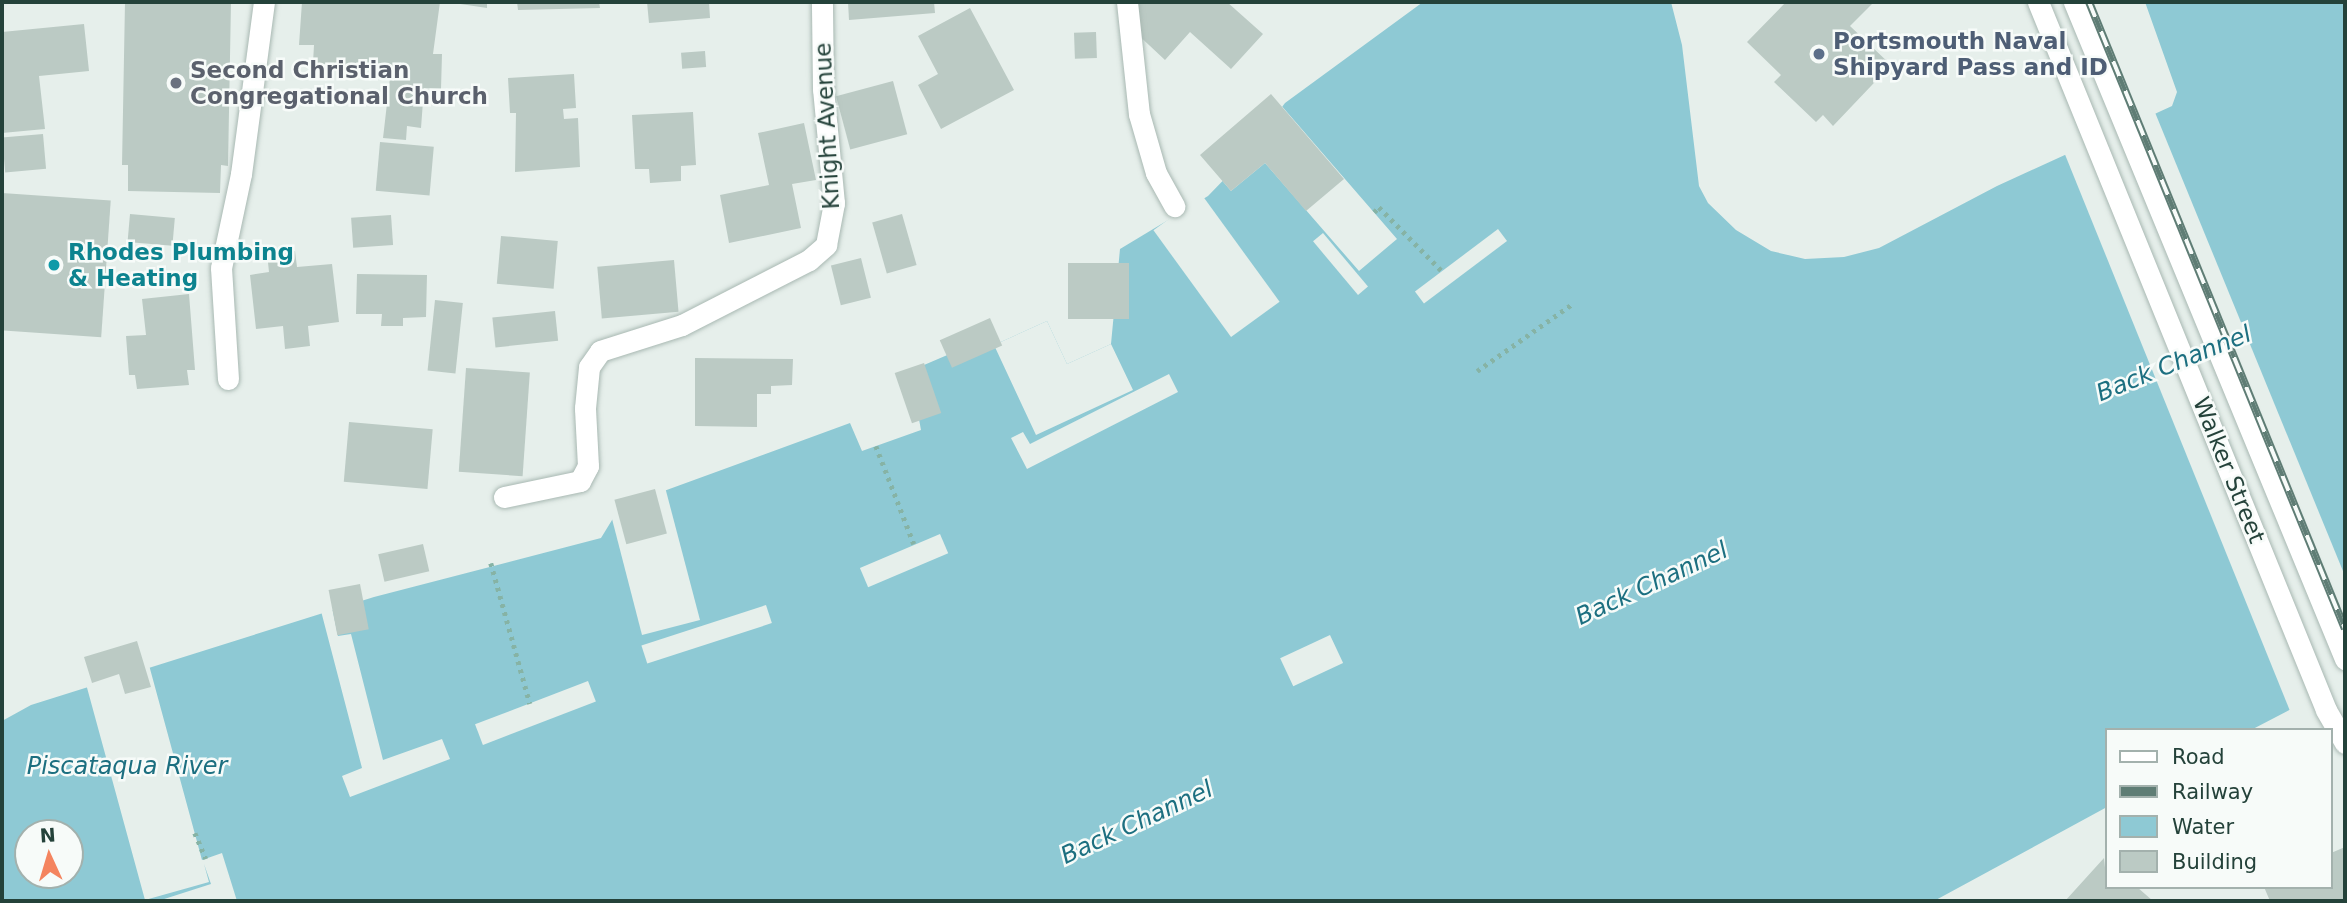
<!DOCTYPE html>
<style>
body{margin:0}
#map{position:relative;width:2347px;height:903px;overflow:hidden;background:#e6efeb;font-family:"DejaVu Sans",sans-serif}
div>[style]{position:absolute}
.water>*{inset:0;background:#8ec9d4}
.pier>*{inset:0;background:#e6efeb;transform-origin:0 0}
.building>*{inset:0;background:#bbcac4;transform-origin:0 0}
.path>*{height:4.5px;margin-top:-2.25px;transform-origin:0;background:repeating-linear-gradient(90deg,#86b3a5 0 3.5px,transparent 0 8.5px)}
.roads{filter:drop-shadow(0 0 2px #a8b8b2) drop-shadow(0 0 2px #a8b8b2)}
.street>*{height:21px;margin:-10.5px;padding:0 10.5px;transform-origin:10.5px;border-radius:10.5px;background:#fff}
.secondary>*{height:21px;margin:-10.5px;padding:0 10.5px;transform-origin:10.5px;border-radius:10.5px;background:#fff}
.rail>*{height:8px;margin-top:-4px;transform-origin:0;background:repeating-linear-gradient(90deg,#f7fbf9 0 16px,#5f7d75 0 32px);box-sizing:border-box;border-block:2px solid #5f7d75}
.dots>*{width:19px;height:19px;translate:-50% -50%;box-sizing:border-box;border:4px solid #f7fbf9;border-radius:50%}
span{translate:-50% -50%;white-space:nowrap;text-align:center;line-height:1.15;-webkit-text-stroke:5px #f7fbf9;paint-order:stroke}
.service-label{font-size:23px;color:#4e5e75;font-weight:700}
.left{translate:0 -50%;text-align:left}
.worship-label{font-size:23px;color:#5b616d;font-weight:700}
.street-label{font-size:23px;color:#24423a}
.culture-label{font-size:23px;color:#0d838f;font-weight:700}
.water-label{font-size:24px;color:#1c6f80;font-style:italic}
.frame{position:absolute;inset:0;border:4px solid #24423a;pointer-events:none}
.legend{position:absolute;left:2105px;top:728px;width:228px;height:161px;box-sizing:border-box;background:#f7fbf9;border:2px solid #a3b1ad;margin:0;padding:9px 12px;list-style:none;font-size:21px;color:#24423a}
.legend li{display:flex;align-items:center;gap:14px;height:35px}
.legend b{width:35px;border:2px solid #a3b1ad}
.north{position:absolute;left:14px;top:819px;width:70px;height:70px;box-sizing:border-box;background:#f7fbf9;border:2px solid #a3b1ad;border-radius:50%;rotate:356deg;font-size:19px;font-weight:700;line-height:28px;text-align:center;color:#24423a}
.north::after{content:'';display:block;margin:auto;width:24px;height:32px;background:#f4845f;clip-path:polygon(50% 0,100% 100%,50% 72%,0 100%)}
</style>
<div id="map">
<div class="water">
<i style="clip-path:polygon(evenodd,1423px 2px,1671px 2px,1682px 45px,1699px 186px,1708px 203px,1736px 230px,1771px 251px,1805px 259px,1844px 257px,1879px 248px,1997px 186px,2172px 106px,2177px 92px,2145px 2px,2345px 2px,2345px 681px,2251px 730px,2107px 730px,2107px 807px,1934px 901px,2px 901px,2px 721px,31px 705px,374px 597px,601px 538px,620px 507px,850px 423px,862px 451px,921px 430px,910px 371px,987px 338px,994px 345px,1047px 321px,1067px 364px,1111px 344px,1120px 249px,1208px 196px,1240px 163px,1285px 103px,1423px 2px,28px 833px,70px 833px,70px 875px,28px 875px,28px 833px)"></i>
</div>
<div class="pier">
<i style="clip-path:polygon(1280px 104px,1397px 239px,1359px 271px,1265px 163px,1231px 191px,1220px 178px)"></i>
<i style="clip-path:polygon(2154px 110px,2345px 576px,2345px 685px,2290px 711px,2064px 152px)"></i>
<i style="left:1202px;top:195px;width:132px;height:60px;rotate:54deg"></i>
<i style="left:1498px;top:229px;width:15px;height:104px;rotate:53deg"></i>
<i style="left:1323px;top:233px;width:70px;height:13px;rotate:50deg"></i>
<i style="clip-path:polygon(1047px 321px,1067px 364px,1111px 344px,1133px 390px,1036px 435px,994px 345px)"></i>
<i style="clip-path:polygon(1169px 374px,1178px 392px,1027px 469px,1011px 438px,1023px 432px,1030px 444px)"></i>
<i style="clip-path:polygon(665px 487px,700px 620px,642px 635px,611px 515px,618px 504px)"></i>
<i style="left:940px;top:534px;width:21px;height:87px;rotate:67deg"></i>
<i style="left:766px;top:605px;width:19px;height:131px;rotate:72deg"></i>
<i style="clip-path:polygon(332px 607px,338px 636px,351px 634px,383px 760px,442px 739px,450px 759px,350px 797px,342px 776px,362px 768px,321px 611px)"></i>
<i style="left:1330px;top:635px;width:31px;height:55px;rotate:65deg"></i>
<i style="clip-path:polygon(149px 665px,202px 860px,222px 853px,237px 901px,158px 901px,211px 884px,204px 864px,209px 882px,145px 900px,86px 684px)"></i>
<i style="left:588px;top:681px;width:22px;height:121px;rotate:69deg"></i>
</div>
<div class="building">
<i style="clip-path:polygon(125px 2px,231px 2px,228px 166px,221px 165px,220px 193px,128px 191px,128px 165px,122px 165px)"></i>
<i style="clip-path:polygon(302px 2px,440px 2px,433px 54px,442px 54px,441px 89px,424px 88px,421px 128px,407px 126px,406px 140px,383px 138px,391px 69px,313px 63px,314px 45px,299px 45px)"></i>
<i style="clip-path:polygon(447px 2px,487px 2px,487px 8px)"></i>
<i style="clip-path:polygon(517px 2px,599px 2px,600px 8px,518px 10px)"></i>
<i style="clip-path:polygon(647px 2px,709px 2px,710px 18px,649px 23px)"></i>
<i style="clip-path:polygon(848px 2px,934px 2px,935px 13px,849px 20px)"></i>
<i style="clip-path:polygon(1133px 2px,1227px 2px,1263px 34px,1231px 69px,1190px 32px,1165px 60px,1134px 31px)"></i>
<i style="clip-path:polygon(1786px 2px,1872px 4px,1850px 26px,1891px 65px,1833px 126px,1823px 115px,1816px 122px,1774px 82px,1781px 75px,1747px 42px)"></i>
<i style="clip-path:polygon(970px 8px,1014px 90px,941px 129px,918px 85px,938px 74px,918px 36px)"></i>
<i style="clip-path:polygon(84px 24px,89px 71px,39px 76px,45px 129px,2px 133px,2px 32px)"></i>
<i style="left:1096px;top:32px;width:26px;height:22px;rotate:88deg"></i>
<i style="left:705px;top:51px;width:16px;height:24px;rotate:86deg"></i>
<i style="clip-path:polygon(574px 74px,576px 108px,563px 109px,564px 119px,578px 118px,580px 167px,515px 172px,516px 113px,510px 113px,508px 78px)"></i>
<i style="left:893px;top:81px;width:55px;height:59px;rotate:75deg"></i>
<i style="clip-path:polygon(1271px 94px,1344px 179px,1306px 211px,1265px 163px,1231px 191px,1200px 155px)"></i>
<i style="clip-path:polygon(693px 112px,696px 165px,681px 166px,681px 181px,650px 183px,649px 169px,635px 169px,632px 115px)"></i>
<i style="clip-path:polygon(804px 123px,816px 180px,792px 184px,801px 228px,729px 243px,720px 195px,769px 185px,758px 133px)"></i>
<i style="left:43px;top:134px;width:35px;height:41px;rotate:85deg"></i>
<i style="left:380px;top:142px;width:54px;height:49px;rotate:5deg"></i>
<i style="left:2px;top:193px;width:109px;height:137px;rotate:4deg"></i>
<i style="left:130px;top:214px;width:45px;height:28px;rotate:5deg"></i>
<i style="left:902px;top:214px;width:53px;height:31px;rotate:74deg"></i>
<i style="left:391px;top:215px;width:30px;height:40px;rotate:86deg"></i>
<i style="left:501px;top:236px;width:57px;height:48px;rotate:5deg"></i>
<i style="clip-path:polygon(295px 251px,297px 267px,332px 264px,339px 322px,308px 326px,310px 346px,285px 349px,283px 326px,256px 329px,250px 275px,269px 272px,267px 253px)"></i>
<i style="left:861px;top:258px;width:41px;height:31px;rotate:76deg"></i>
<i style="left:674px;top:260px;width:52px;height:77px;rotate:85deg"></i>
<i style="left:1068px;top:263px;width:61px;height:56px"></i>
<i style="clip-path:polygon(357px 274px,427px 275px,426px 317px,403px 318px,403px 326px,381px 326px,382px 314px,356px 314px)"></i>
<i style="clip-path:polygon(189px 294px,195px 370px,187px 370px,189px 385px,137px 389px,135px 375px,129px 375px,126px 336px,146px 335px,142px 299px)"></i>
<i style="left:435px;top:300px;width:28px;height:71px;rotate:6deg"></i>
<i style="left:555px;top:311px;width:30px;height:63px;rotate:84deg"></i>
<i style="left:990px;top:318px;width:30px;height:55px;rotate:66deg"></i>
<i style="clip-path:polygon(695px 358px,793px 359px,792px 385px,771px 386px,771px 394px,757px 394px,757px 427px,695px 426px)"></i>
<i style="left:924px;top:363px;width:53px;height:31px;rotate:71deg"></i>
<i style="left:466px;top:368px;width:64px;height:104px;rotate:4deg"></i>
<i style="left:349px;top:422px;width:84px;height:60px;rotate:5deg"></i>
<i style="left:655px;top:489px;width:46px;height:42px;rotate:75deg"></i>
<i style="left:423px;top:544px;width:28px;height:46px;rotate:77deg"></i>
<i style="left:360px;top:584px;width:46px;height:32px;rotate:79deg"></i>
<i style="clip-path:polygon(137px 641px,151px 687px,125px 694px,119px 674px,92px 683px,84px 657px)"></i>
<i style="clip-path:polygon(2345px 847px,2345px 901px,2270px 901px,2264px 887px,2331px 887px,2331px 853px)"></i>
<i style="clip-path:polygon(2104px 858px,2107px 887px,2137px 887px,2153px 901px,2065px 901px)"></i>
</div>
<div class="path">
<i style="left:1374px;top:212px;width:7px;rotate:-45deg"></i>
<i style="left:1379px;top:207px;width:90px;rotate:45.5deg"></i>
<i style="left:1477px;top:371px;width:115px;rotate:-35.1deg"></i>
<i style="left:876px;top:446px;width:105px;rotate:68.8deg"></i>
<i style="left:491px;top:563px;width:146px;rotate:74.5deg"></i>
<i style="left:195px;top:833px;width:28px;rotate:67deg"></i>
</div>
<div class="roads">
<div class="street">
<i style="left:1127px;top:2px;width:113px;rotate:83.9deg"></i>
<i style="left:1139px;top:114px;width:61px;rotate:73.9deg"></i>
<i style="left:1156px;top:173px;width:38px;rotate:61deg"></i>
<i style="left:228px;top:379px;width:111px;rotate:-93.6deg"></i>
<i style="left:221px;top:268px;width:96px;rotate:-78deg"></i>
<i style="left:241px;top:174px;width:174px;rotate:-82.4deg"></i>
<i style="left:504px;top:497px;width:78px;rotate:-11.9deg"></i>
<i style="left:580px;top:481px;width:17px;rotate:-62deg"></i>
<i style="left:588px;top:466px;width:58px;rotate:-93deg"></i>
<i style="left:585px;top:408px;width:41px;rotate:-84.4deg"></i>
<i style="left:589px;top:367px;width:19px;rotate:-55deg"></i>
<i style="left:600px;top:351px;width:86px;rotate:-17.6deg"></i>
<i style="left:682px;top:325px;width:143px;rotate:-27.1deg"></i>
<i style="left:809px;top:260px;width:23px;rotate:-41deg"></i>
<i style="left:826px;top:245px;width:43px;rotate:-79.2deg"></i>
<i style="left:834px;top:203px;width:115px;rotate:-95.5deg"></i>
<i style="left:823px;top:89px;width:87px;rotate:-90.7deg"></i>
</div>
<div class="secondary">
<i style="left:2038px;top:2px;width:764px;rotate:67.86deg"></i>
<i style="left:2326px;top:710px;width:38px;rotate:60deg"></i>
<i style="left:2074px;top:2px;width:711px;rotate:67.58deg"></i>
</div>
</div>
<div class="rail">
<i style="left:2089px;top:2px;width:677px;rotate:67.79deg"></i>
</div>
<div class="dots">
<i style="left:1819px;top:54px;background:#5c6f8a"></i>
<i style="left:176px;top:83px;background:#6b7280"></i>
<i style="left:54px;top:265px;background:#0f9aa8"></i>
</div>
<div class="service-label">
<span class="left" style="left:1833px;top:54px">Portsmouth Naval<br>Shipyard Pass and ID</span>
</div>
<div class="worship-label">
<span class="left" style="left:190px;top:83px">Second Christian<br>Congregational Church</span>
</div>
<div class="street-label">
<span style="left:827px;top:126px;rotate:-93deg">Knight Avenue</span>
<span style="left:2229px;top:470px;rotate:68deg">Walker Street</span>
</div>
<div class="culture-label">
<span class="left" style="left:68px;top:265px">Rhodes Plumbing<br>&amp; Heating</span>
</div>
<div class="water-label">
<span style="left:2174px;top:364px;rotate:-22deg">Back Channel</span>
<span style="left:1652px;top:584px;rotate:-25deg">Back Channel</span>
<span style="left:127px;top:767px">Piscataqua River</span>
<span style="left:1137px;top:823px;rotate:-25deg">Back Channel</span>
</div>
<div class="frame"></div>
<ul class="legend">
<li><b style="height:9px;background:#fff"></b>Road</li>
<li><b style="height:9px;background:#5f7d75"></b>Railway</li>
<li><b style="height:19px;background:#8ec9d4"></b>Water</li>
<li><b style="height:19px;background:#bbcac4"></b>Building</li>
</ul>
<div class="north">N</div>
</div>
